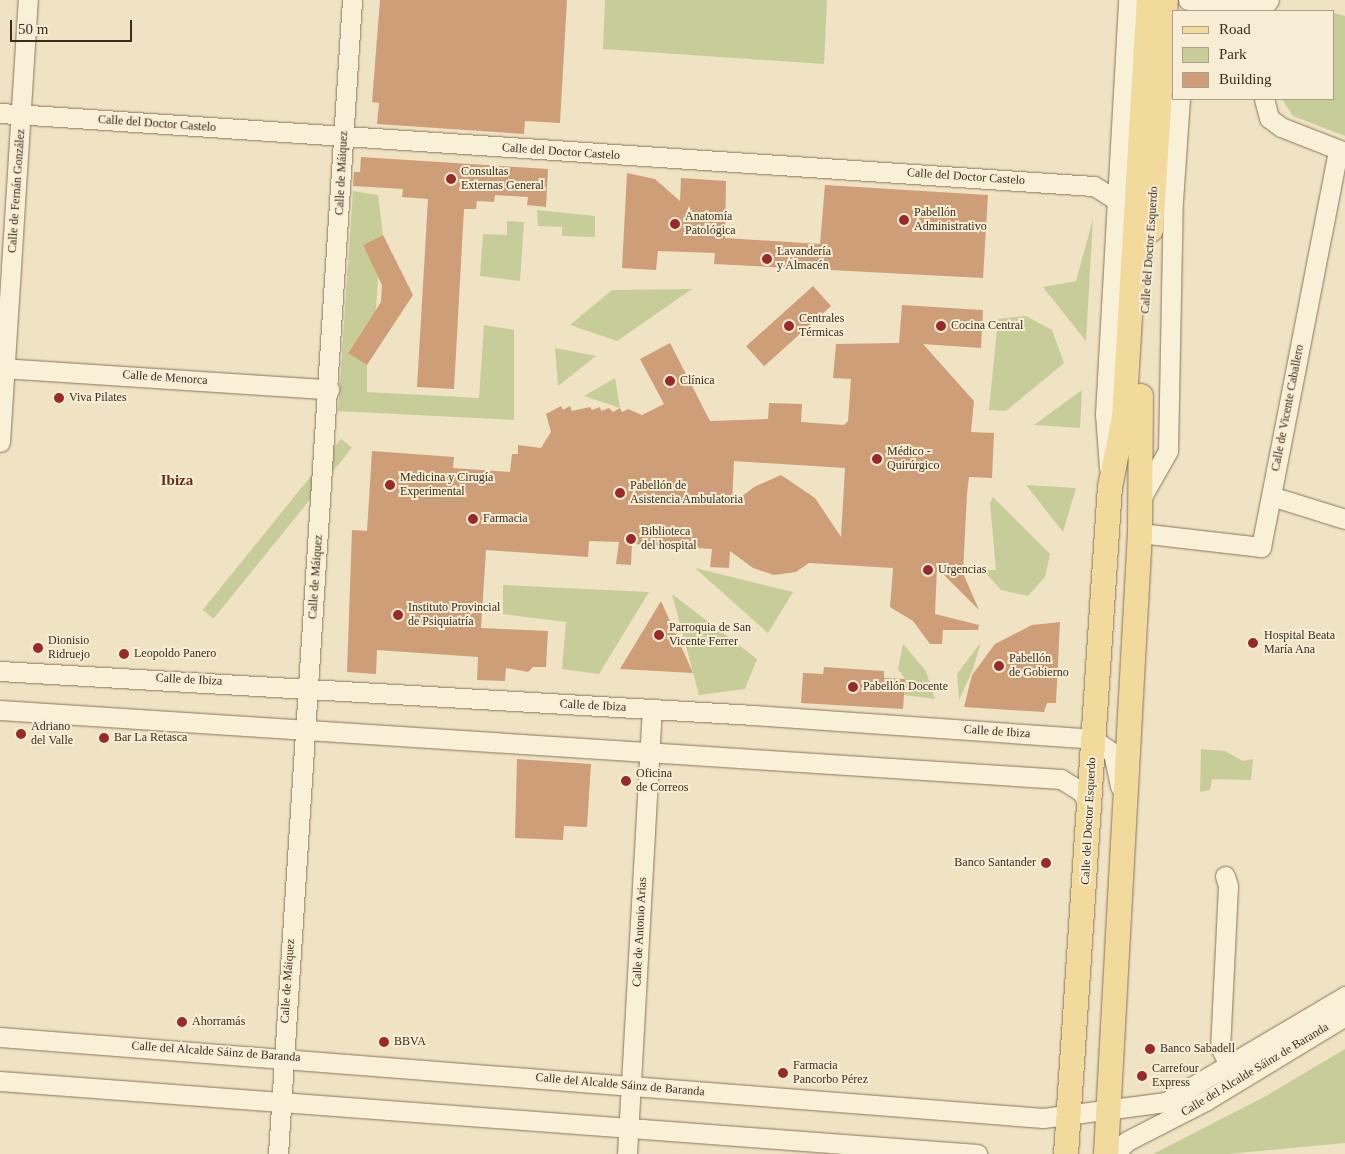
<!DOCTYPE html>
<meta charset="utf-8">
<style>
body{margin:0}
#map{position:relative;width:1345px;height:1154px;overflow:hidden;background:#efe3c4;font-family:"Times New Roman",serif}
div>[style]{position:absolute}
.green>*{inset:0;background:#c6cd98;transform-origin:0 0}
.building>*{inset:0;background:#ce9e79;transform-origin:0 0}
.roads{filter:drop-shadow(0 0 1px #8a745a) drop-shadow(0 0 1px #8a745a)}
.minor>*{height:19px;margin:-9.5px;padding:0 9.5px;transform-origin:9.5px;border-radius:9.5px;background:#f9f0d8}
.major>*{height:24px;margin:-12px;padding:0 12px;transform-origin:12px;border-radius:12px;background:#f2d99c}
.dots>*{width:14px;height:14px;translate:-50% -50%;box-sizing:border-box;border:2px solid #f6edd4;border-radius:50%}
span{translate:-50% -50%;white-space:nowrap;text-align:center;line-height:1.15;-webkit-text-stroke:4px #f6edd4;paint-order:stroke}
.street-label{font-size:12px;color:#3a2c1e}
.poi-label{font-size:12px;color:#3a2c1e}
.left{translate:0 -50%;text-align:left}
.right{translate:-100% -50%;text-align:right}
.quarter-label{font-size:15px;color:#672e1d;font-weight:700}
.legend{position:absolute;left:1172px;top:10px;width:162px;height:90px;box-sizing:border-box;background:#f6edd4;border:1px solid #aba08b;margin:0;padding:6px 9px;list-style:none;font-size:15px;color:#3a2c1e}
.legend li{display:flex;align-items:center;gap:10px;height:25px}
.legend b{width:25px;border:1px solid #aba08b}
.scale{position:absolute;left:10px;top:20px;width:122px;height:22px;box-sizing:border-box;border:2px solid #3a2c1e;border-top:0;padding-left:6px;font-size:15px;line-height:18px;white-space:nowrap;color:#3a2c1e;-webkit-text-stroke:4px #f6edd4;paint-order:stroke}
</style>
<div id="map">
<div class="green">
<i style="clip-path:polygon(605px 0,827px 0,824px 64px,603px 49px)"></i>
<i style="clip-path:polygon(1334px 13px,1345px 16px,1345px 136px,1293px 116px,1282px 99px,1334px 99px)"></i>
<i style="clip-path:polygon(353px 191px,378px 195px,383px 235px,363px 245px,378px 275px,376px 310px,348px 352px,367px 365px,367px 392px,479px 398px,484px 325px,514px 330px,514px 420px,338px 411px)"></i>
<i style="clip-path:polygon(537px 210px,595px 216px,595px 237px,562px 236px,562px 227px,538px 226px)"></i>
<i style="clip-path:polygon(1093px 219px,1086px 341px,1043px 287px,1076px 281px)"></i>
<i style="clip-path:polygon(507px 221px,524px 222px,520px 281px,480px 276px,483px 234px,507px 235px)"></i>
<i style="clip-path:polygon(692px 289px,617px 341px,570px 325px,612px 290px)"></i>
<i style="clip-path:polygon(1026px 316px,1052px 330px,1064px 363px,1006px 411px,989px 410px,998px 319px)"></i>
<i style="clip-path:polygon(555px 348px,596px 356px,558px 386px)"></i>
<i style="clip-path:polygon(615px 378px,620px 408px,584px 396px)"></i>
<i style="clip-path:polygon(1082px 390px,1080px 428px,1034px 425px)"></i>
<i style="left:341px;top:439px;width:14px;height:220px;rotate:39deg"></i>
<i style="clip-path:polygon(1026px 485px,1076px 488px,1063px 532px)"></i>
<i style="clip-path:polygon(993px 497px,1050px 554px,1045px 577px,1028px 596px,1001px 590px,983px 570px,996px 570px,990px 503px)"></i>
<i style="clip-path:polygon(695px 568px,793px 592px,768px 633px)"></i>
<i style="clip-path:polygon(503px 585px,649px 592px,599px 674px,562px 669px,566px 622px,503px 614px)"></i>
<i style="clip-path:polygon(672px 594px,757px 659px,745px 689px,699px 695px)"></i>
<i style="clip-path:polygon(981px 642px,973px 669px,959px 700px,957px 674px)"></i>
<i style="clip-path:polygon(903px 644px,926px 671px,935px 699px,904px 695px,905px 679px,898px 669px)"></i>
<i style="clip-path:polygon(1201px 749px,1225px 751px,1243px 761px,1253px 759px,1251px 780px,1212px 779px,1210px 790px,1200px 792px)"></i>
<i style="clip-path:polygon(1345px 1049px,1345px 1143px,1228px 1154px,1153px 1154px,1266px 1096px)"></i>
</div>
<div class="building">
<i style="clip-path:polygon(380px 0,567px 0,560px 123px,525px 121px,524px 134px,377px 124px,379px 103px,372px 102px)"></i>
<i style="clip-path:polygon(361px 157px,548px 169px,546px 207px,527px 205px,528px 197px,495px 195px,494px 202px,477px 201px,476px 209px,464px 209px,454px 389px,417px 387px,428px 199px,402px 197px,403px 189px,353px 186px,354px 172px,360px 172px)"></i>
<i style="clip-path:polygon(627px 173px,655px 179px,680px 201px,681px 178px,726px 181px,725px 238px,820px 244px,825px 185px,988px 195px,983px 278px,714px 264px,715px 253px,658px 251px,656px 270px,622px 268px)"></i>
<i style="clip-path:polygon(383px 235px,413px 295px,367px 365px,348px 353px,381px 302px,382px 285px,363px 245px)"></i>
<i style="left:813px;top:286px;width:27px;height:90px;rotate:48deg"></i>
<i style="clip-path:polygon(evenodd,902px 305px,983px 310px,981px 348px,923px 344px,974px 401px,971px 432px,994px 433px,992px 478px,969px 477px,967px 494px,963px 573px,979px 610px,937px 568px,935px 614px,979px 625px,978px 630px,943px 630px,942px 644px,930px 644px,913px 621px,890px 607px,893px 568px,809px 563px,796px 572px,774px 575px,753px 568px,730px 551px,729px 568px,710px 567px,712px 549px,632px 544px,631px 565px,616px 564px,619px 542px,589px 541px,588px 557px,486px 550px,481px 628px,548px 631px,546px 667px,533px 667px,528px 672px,506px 668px,505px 681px,477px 680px,478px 657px,377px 650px,376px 674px,347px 672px,352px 530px,367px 531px,372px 451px,454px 457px,453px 468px,510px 472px,512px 454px,518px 454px,518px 445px,541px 448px,551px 432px,546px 414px,561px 406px,563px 410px,570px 406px,572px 411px,590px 407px,592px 410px,600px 407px,601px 411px,609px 408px,613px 412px,620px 408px,622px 412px,628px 409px,642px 415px,664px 404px,640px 359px,670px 343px,710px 421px,768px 419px,769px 403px,802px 404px,801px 422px,844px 425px,848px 421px,851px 379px,833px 378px,836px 344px,899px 343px,902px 305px,734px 461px,845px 468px,841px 537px,815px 498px,781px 475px,754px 487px,732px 504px,734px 461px)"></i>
<i style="clip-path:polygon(661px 601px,693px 673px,620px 669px)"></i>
<i style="clip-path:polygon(1060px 622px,1056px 703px,1047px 703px,1044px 712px,964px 707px,972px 675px,995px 644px,1032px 625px)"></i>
<i style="clip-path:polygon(824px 667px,884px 671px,884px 678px,905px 679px,903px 709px,801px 703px,803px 673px,823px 674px)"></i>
<i style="clip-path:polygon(517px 759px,591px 764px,587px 827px,564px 826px,563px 840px,515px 838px)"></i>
</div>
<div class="roads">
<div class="minor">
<i style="left:1188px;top:0;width:78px;rotate:2.2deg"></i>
<i style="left:1266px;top:3px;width:4px;rotate:-45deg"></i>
<i style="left:1264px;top:99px;width:20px;rotate:75deg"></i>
<i style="left:1269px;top:118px;width:15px;rotate:37deg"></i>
<i style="left:1281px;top:127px;width:69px;rotate:21.3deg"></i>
<i style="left:0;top:113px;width:1096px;rotate:3.82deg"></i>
<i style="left:1094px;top:186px;width:28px;rotate:32deg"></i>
<i style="left:0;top:368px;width:330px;rotate:3.7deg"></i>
<i style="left:0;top:442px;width:443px;rotate:-86.4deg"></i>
<i style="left:1109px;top:468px;width:54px;rotate:-94.2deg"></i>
<i style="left:1105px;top:414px;width:415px;rotate:-86.8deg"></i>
<i style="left:1271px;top:496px;width:77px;rotate:17.3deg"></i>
<i style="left:1140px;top:500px;width:56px;rotate:-60.3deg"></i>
<i style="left:1168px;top:451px;width:250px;rotate:-88.9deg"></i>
<i style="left:1173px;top:201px;width:102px;rotate:-86.1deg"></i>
<i style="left:1140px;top:533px;width:122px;rotate:6.6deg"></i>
<i style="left:1261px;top:547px;width:404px;rotate:-79deg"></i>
<i style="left:0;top:671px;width:754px;rotate:3.34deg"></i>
<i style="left:753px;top:715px;width:341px;rotate:4deg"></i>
<i style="left:1093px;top:739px;width:24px;rotate:35deg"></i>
<i style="left:1113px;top:753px;width:34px;rotate:78deg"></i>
<i style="left:0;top:710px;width:1063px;rotate:3.72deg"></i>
<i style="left:1061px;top:779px;width:25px;rotate:32deg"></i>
<i style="left:1082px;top:792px;width:19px;rotate:65deg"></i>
<i style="left:1225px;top:876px;width:10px;rotate:73deg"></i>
<i style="left:1228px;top:886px;width:161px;rotate:92.8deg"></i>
<i style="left:1220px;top:1047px;width:22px;rotate:63deg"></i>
<i style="left:0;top:1037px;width:1046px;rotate:4.44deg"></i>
<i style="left:1043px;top:1118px;width:124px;rotate:-7.4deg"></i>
<i style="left:1166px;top:1102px;width:208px;rotate:-30.6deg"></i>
<i style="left:0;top:1081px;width:980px;rotate:4.27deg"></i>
<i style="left:278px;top:1154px;width:1156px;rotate:-86.33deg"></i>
<i style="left:627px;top:1154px;width:446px;rotate:-86.8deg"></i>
<i style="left:1114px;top:1154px;width:18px;rotate:-45deg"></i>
<i style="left:1127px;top:1141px;width:90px;rotate:-27.1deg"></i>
<i style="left:1207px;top:1100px;width:162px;rotate:-31.3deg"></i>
</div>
<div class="major">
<i style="left:1151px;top:230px;width:230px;rotate:-86.3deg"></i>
<i style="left:1066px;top:1154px;width:668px;rotate:-86.23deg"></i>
<i style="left:1110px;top:487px;width:70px;rotate:-78.5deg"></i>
<i style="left:1124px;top:418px;width:419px;rotate:-86.6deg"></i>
<i style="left:1106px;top:1154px;width:622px;rotate:-86.87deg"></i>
<i style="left:1140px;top:533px;width:137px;rotate:-89.6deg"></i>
</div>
</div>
<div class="dots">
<i style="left:451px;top:179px;background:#9a2a29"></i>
<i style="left:904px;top:220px;background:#9a2a29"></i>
<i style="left:675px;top:224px;background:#9a2a29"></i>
<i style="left:767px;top:259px;background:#9a2a29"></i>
<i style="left:789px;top:326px;background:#9a2a29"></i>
<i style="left:941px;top:326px;background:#9a2a29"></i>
<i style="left:670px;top:381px;background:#9a2a29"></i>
<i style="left:59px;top:398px;background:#9a2a29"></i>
<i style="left:877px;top:459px;background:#9a2a29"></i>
<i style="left:390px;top:485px;background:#9a2a29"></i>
<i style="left:620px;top:493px;background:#9a2a29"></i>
<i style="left:473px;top:519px;background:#9a2a29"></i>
<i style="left:631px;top:539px;background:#9a2a29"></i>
<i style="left:928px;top:570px;background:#9a2a29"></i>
<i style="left:398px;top:615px;background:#9a2a29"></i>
<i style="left:659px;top:635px;background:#9a2a29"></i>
<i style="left:1253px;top:643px;background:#9a2a29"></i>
<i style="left:38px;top:648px;background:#9a2a29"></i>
<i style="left:124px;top:654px;background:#9a2a29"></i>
<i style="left:999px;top:666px;background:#9a2a29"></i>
<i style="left:853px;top:687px;background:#9a2a29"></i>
<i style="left:21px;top:734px;background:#9a2a29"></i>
<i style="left:104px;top:738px;background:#9a2a29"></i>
<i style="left:626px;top:781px;background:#9a2a29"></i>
<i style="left:1046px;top:863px;background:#9a2a29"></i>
<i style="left:182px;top:1022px;background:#9a2a29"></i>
<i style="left:384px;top:1042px;background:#9a2a29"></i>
<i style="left:1150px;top:1049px;background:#9a2a29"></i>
<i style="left:783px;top:1073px;background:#9a2a29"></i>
<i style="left:1142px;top:1076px;background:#9a2a29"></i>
</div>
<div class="street-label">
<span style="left:157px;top:124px;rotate:4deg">Calle del Doctor Castelo</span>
<span style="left:561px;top:152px;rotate:4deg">Calle del Doctor Castelo</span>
<span style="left:342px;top:173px;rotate:-87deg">Calle de Máiquez</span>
<span style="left:966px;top:177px;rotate:4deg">Calle del Doctor Castelo</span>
<span style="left:17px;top:191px;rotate:-86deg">Calle de Fernán González</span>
<span style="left:1150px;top:250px;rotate:-86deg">Calle del Doctor Esquerdo</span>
<span style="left:165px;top:378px;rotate:4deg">Calle de Menorca</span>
<span style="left:1288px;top:408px;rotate:-79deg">Calle de Vicente Caballero</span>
<span style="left:316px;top:577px;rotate:-86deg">Calle de Máiquez</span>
<span style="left:189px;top:680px;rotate:3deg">Calle de Ibiza</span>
<span style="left:593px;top:706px;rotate:3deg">Calle de Ibiza</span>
<span style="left:997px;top:732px;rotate:4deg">Calle de Ibiza</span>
<span style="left:1089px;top:821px;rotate:-87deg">Calle del Doctor Esquerdo</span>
<span style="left:640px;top:932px;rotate:-87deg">Calle de Antonio Arias</span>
<span style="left:288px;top:981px;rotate:-86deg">Calle de Máiquez</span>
<span style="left:216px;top:1052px;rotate:4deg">Calle del Alcalde Sáinz de Baranda</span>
<span style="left:1255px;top:1070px;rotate:-31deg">Calle del Alcalde Sáinz de Baranda</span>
<span style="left:620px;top:1085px;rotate:5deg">Calle del Alcalde Sáinz de Baranda</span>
</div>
<div class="poi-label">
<span class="left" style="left:461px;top:179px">Consultas<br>Externas General</span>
<span class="left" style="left:914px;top:220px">Pabellón<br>Administrativo</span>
<span class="left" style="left:685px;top:224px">Anatomía<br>Patológica</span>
<span class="left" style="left:777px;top:259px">Lavandería<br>y Almacén</span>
<span class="left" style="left:799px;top:326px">Centrales<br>Térmicas</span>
<span class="left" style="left:951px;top:326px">Cocina Central</span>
<span class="left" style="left:680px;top:381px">Clínica</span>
<span class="left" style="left:69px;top:398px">Viva Pilates</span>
<span class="left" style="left:887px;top:459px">Médico -<br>Quirúrgico</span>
<span class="left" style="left:400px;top:485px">Medicina y Cirugía<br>Experimental</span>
<span class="left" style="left:630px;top:493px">Pabellón de<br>Asistencia Ambulatoria</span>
<span class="left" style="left:483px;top:519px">Farmacia</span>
<span class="left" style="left:641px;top:539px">Biblioteca<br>del hospital</span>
<span class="left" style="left:938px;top:570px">Urgencias</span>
<span class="left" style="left:408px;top:615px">Instituto Provincial<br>de Psiquiatría</span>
<span class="left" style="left:669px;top:635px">Parroquia de San<br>Vicente Ferrer</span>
<span class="left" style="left:1264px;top:643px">Hospital Beata<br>María Ana</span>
<span class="left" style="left:48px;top:648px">Dionisio<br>Ridruejo</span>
<span class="left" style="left:134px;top:654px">Leopoldo Panero</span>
<span class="left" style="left:1009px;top:666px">Pabellón<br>de Gobierno</span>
<span class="left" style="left:863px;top:687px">Pabellón Docente</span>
<span class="left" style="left:31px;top:734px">Adriano<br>del Valle</span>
<span class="left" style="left:114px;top:738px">Bar La Retasca</span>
<span class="left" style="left:636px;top:781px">Oficina<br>de Correos</span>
<span class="right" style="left:1036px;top:863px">Banco Santander</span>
<span class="left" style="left:192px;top:1022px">Ahorramás</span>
<span class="left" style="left:394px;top:1042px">BBVA</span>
<span class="left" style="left:1160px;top:1049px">Banco Sabadell</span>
<span class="left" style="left:793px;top:1073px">Farmacia<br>Pancorbo Pérez</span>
<span class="left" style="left:1152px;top:1076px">Carrefour<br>Express</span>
</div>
<div class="quarter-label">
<span style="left:177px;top:481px">Ibiza</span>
</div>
<ul class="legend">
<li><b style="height:6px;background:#f2d99c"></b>Road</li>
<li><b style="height:14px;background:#c6cd98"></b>Park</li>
<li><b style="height:14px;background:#ce9e79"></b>Building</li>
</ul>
<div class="scale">50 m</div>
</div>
